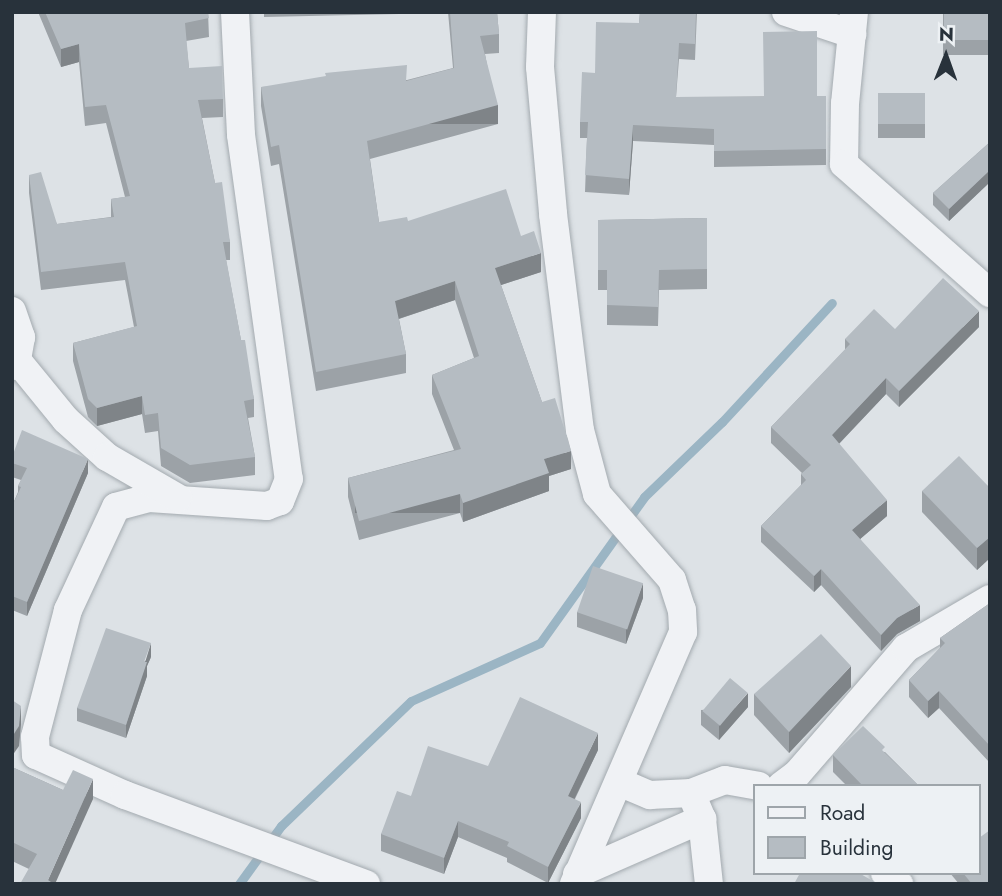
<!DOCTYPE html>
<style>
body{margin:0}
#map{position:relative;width:1002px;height:896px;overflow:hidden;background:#dde2e6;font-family:Jost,sans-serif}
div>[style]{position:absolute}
.stream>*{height:9px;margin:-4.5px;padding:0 4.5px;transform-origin:4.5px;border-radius:4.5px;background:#9bb5c4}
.roads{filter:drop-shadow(0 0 2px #a3aaaf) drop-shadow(0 0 2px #a3aaaf)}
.minor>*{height:28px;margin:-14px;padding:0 14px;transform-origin:14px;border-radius:14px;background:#f0f2f5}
.wall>*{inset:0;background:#9ca2a7;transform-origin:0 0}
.shaded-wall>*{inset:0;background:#7f8488;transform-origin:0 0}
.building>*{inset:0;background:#b5bcc2;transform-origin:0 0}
span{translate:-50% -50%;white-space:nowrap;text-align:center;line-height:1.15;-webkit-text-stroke:6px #edf1f4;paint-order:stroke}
.frame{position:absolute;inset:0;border:14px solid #28323b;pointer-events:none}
.legend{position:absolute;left:753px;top:784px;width:228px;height:91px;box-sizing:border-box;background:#edf1f4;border:2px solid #9ea5aa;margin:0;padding:9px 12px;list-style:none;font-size:21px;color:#28323b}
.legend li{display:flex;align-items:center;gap:14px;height:35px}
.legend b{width:35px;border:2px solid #9ea5aa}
.north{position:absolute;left:911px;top:21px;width:70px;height:70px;-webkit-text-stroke:5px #edf1f4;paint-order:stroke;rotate:1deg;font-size:19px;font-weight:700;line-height:28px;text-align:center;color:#28323b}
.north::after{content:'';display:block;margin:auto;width:24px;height:32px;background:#28323b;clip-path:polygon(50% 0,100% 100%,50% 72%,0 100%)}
</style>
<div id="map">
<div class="stream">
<i style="left:239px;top:884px;width:72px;rotate:-54.1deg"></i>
<i style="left:281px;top:826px;width:180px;rotate:-43.9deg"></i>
<i style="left:411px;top:701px;width:141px;rotate:-24.2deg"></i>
<i style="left:540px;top:643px;width:179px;rotate:-54.5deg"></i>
<i style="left:644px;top:497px;width:108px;rotate:-43.9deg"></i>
<i style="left:722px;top:422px;width:162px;rotate:-47.3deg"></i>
</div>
<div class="roads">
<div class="minor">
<i style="left:235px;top:12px;width:123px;rotate:87.2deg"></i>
<i style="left:241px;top:135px;width:347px;rotate:82.1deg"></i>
<i style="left:289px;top:479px;width:24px;rotate:112deg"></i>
<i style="left:280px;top:501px;width:14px;rotate:159deg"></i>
<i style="left:267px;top:506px;width:118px;rotate:-176.1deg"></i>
<i style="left:149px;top:498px;width:34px;rotate:165deg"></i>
<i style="left:116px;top:507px;width:114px;rotate:115deg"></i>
<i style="left:68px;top:610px;width:131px;rotate:104.6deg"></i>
<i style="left:35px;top:737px;width:18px;rotate:87deg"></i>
<i style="left:36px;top:755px;width:98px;rotate:24.2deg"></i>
<i style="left:125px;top:795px;width:257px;rotate:20.3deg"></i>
<i style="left:542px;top:12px;width:55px;rotate:92.1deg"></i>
<i style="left:540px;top:67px;width:148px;rotate:84.9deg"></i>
<i style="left:553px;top:214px;width:218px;rotate:82.9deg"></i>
<i style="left:580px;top:430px;width:66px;rotate:75.1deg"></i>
<i style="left:597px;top:494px;width:114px;rotate:48.9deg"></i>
<i style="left:672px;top:580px;width:32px;rotate:72deg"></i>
<i style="left:682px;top:610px;width:22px;rotate:87deg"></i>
<i style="left:683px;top:632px;width:275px;rotate:113.4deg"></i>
<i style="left:786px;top:12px;width:70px;rotate:18.4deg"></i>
<i style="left:854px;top:12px;width:91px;rotate:95.6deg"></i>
<i style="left:845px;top:103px;width:61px;rotate:90.9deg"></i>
<i style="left:844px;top:164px;width:195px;rotate:41.5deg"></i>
<i style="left:12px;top:311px;width:28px;rotate:71deg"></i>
<i style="left:21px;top:337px;width:23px;rotate:100deg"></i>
<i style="left:17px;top:360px;width:8px;rotate:130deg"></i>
<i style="left:17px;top:360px;width:77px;rotate:50.8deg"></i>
<i style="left:66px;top:420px;width:55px;rotate:42.1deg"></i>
<i style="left:107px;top:457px;width:82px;rotate:30deg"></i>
<i style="left:619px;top:782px;width:34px;rotate:23deg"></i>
<i style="left:650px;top:795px;width:41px;rotate:-2.8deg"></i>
<i style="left:781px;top:786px;width:20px;rotate:-37deg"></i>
<i style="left:797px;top:774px;width:167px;rotate:-49.1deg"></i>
<i style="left:906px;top:648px;width:97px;rotate:-30.3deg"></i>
<i style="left:702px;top:819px;width:65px;rotate:83.9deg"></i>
<i style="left:885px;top:873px;width:18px;rotate:38deg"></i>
<i style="left:577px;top:874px;width:137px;rotate:-23.7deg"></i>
<i style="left:702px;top:819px;width:28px;rotate:-113deg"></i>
<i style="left:691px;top:793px;width:36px;rotate:-21deg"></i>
<i style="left:725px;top:780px;width:34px;rotate:10deg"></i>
</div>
</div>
<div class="wall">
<i style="clip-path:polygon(38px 12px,208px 12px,209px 37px,186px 41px,189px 68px,223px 99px,223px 117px,202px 118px,215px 183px,230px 242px,230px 260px,226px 260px,241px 340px,254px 399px,254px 417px,248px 418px,255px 457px,255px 475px,190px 483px,161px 466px,158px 431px,145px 433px,142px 414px,97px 426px,88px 417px,73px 361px,73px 343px,134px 327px,125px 280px,41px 290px,29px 193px,29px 175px,57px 224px,111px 217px,111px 199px,125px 197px,106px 123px,85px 126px,79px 62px,61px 67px)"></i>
<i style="clip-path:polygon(264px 12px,399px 12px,399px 14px,264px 17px)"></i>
<i style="clip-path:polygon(448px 12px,497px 12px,499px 34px,499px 53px,485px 54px,498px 124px,370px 159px,379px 222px,408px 221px,521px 236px,541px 272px,501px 285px,542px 402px,571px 469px,549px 476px,549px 491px,463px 522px,460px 513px,359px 540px,348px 497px,348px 478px,454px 450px,432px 394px,432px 375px,474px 358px,455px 300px,399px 319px,406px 354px,406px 373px,316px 391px,279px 164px,271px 166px,261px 106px,261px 87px,407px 80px,453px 68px)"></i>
<i style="clip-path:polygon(640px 12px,697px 12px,695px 60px,679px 59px,676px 97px,826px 96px,826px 165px,714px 167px,714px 145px,633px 141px,629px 195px,585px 192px,587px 138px,580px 138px,580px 122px,595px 73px,639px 23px)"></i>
<i style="left:943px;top:12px;width:47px;height:43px"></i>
<i style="left:925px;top:93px;width:45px;height:47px;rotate:90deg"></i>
<i style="clip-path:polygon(990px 142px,990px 182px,949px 221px,933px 205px,933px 193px)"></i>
<i style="clip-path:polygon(707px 218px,707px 289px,659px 290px,658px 326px,607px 325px,607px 290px,598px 290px,598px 220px)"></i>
<i style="clip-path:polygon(979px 327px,899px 407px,886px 394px,839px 444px,887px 516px,860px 539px,920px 621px,897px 634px,881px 651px,821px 585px,814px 592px,761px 542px,761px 526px,801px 485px,801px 474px,802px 473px,771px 443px,771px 427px,845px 350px,845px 339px,895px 329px)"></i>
<i style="clip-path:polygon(12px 457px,88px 473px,27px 616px,12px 610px,12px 506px,18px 492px,18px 486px,21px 480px,12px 477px)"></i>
<i style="clip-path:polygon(990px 488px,990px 558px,977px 570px,922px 512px,922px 491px)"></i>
<i style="clip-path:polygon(643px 598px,626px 644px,577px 627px,577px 612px)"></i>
<i style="clip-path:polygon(990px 603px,990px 763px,939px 708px,928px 718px,909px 697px,909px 680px,940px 648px,940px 638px)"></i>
<i style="clip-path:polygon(151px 657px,147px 666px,147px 676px,126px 738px,77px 721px,77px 708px)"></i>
<i style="clip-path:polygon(851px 687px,789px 753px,754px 715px,754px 694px)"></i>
<i style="clip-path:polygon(748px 707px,719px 740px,701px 725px,701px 710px)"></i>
<i style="clip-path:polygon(598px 750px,575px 799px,581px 818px,548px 883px,507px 862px,507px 858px,458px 837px,444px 874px,381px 851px,381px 834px,411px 796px,488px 766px)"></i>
<i style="clip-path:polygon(885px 752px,919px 786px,847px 786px,833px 772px,833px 755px)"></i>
<i style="clip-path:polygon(12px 767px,63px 790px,93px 799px,29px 869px,12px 861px)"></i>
<i style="clip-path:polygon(950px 873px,979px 873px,990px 884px,959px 884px)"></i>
</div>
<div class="shaded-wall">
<i style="clip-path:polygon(79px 44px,79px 62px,61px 67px,61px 49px)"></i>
<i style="left:498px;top:105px;width:19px;height:136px;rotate:90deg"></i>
<i style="clip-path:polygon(633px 125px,633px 141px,629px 195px,629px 179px)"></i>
<i style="clip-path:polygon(990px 170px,990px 182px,949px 221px,949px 209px)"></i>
<i style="clip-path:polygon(541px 253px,541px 272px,495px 287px,495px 268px)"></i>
<i style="clip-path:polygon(455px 281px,455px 300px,395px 320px,395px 301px)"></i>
<i style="clip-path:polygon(979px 311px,979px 327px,899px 407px,899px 391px)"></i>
<i style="clip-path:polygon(886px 378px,886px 394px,832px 451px,832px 435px)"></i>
<i style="clip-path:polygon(142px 396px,142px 414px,97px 426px,97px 408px)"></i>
<i style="clip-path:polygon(571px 451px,571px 469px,549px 476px,549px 491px,463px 522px,463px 503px,544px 459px)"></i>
<i style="clip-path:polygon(88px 459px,88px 473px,27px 616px,27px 602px)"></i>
<i style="left:460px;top:494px;width:19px;height:105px;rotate:90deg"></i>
<i style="clip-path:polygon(887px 500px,887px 516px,852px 546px,852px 530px)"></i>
<i style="clip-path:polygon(990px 537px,990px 558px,977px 570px,977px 548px)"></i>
<i style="clip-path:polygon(821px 569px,821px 585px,814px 592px,814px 576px)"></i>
<i style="clip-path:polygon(643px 583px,643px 598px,626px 644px,626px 629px)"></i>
<i style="clip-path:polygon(920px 605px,920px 621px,897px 634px,881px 651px,881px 635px,897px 618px)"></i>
<i style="clip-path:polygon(151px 643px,151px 657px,147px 666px,147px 676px,126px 738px,126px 725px)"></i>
<i style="clip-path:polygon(851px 666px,851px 687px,789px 753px,789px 732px)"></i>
<i style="clip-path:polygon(939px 691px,939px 708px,928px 718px,928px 701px)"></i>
<i style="clip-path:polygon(748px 693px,748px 707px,719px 740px,719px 726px)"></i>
<i style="clip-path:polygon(21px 706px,21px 725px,19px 746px,12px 756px,12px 737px)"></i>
<i style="clip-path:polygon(598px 733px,598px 750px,568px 812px,568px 796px)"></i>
<i style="clip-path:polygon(93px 779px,93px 799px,55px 884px,48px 884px,48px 880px)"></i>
<i style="clip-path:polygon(581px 802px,581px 818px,548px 883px,548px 867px)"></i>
<i style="clip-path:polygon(458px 821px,458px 837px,444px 874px,444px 858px)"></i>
</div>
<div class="building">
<i style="clip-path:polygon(45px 12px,208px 12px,209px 18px,185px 23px,189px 68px,222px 66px,223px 99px,198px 100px,215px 183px,222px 182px,230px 242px,223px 242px,241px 340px,245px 340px,254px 399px,244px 401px,255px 457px,190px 465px,161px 448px,158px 413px,145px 415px,142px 396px,97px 408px,88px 399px,73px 343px,137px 326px,125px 262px,41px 272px,29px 175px,41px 172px,57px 224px,114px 217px,111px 199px,130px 196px,106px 105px,85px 107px,79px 44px,61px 49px)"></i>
<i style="clip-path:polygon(450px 12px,497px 12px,499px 34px,480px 36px,498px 105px,367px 141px,379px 222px,407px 217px,408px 221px,506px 189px,521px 236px,534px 231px,541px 253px,495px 268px,542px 402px,555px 398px,571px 451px,544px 459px,549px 473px,463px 503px,460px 494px,359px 521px,348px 478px,461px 449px,432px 375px,479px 356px,455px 281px,395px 301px,406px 354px,316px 372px,279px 145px,271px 147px,261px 87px,326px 76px,325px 73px,407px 65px,406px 81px,454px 68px)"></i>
<i style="clip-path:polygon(640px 12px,696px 12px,695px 44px,679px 43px,676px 97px,764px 97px,763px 32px,817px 31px,817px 96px,826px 96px,826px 149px,714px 151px,714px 129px,633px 125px,629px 179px,585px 175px,588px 122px,580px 122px,582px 72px,595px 73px,596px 22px,639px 23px)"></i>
<i style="left:944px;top:12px;width:46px;height:28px"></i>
<i style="left:925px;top:93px;width:31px;height:47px;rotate:90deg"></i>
<i style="clip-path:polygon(990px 142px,990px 170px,949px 209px,933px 193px)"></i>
<i style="clip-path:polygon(707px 218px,707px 269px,659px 270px,658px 307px,607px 305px,607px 270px,598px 270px,598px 220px)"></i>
<i style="clip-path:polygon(943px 278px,979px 311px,899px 391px,886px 378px,832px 435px,887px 500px,852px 530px,920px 605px,897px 618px,881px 635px,821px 569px,814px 576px,761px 526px,806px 480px,801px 474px,811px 465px,771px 427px,850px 344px,845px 339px,874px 309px,895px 329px)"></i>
<i style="clip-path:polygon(22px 430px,88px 459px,27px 602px,12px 596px,12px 506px,21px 487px,18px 486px,27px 468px,12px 463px,12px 457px)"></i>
<i style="clip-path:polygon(959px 456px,990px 488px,990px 537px,977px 548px,922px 491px)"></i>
<i style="left:593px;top:566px;width:53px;height:49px;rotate:19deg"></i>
<i style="clip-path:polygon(990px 603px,990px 746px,939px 691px,928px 701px,909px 680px,945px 643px,940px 638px)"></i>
<i style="clip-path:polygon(106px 628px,151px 643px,144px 662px,147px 662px,126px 725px,77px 708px)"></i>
<i style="clip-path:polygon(821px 634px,851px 666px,789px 732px,754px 694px)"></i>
<i style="left:730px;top:678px;width:23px;height:43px;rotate:40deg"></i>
<i style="clip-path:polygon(520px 697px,598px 733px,568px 796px,581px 802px,548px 867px,507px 846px,509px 842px,458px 821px,444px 858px,381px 834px,397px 791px,411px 796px,428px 746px,488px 766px)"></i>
<i style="clip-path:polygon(12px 700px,21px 706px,19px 726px,12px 737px)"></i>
<i style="clip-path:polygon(863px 726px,885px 747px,882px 750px,919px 786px,863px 786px,833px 755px)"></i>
<i style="clip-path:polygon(12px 767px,63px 790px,73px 770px,93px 779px,48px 880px,54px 884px,20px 884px,37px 854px,12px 842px)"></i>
<i style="clip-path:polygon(990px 830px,990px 884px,972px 884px,963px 873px,979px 873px,979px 838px)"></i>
<i style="clip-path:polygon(800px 873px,859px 873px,878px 884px,794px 884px)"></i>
</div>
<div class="frame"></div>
<ul class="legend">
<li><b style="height:9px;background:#f0f2f5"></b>Road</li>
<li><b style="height:19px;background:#b5bcc2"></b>Building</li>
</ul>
<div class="north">N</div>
</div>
